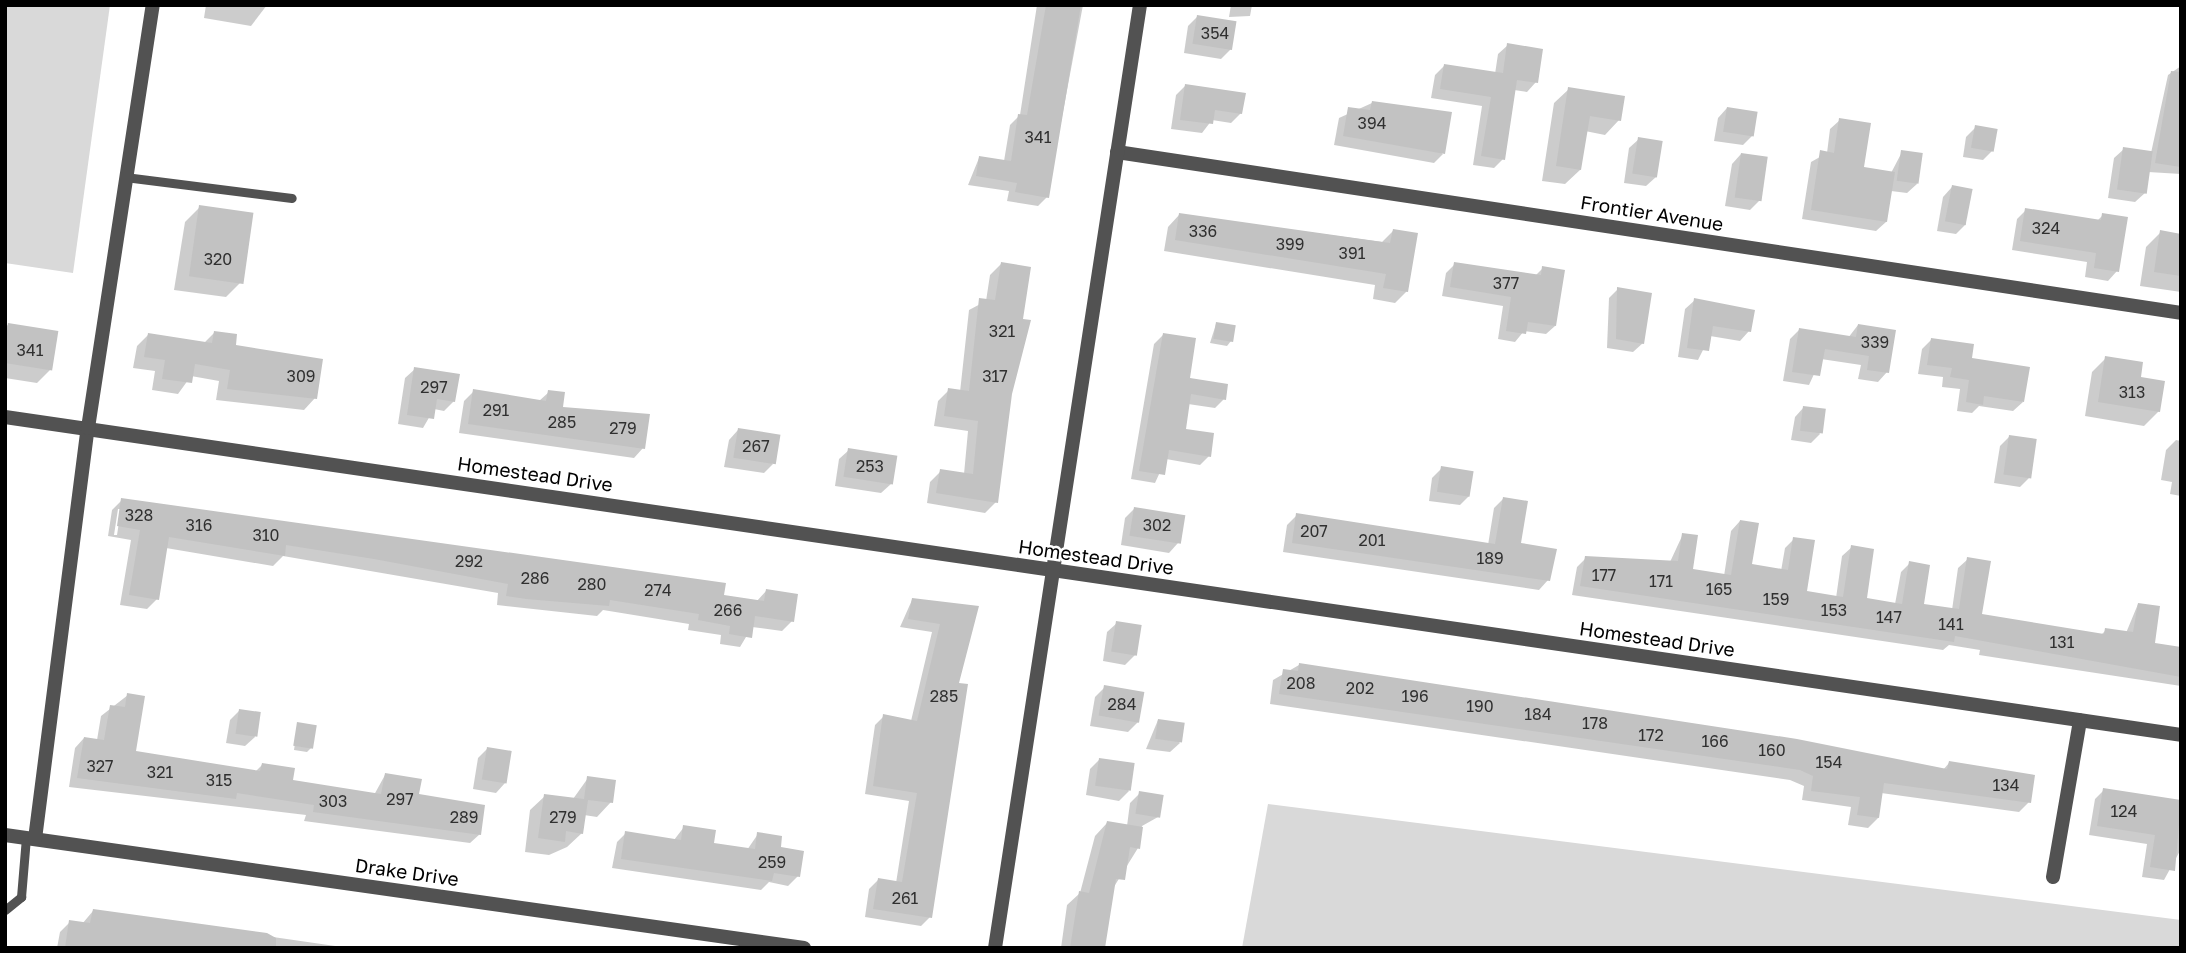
<!DOCTYPE html>
<style>
body{margin:0}
#map{position:relative;width:2186px;height:953px;overflow:hidden;background:#fff;font-family:"Golos Text",sans-serif}
div>[style]{position:absolute}
.green>*{inset:0;background:#d9d9d9}
.shadow>*{inset:0;background:#0003}
.building>*{inset:0;background:#c2c2c2;transform-origin:0 0}
.service>*{height:9px;margin:-4.5px;padding:0 4.5px;transform-origin:4.5px;border-radius:4.5px;background:#525252}
.minor>*{height:14px;margin:-7px;padding:0 7px;transform-origin:7px;border-radius:7px;background:#525252}
span{translate:-50% -50%;white-space:nowrap;text-align:center;line-height:1.15;-webkit-text-stroke:5px #fff;paint-order:stroke}
.number-label{font-size:16px;color:#303030}
.number-label span{-webkit-text-stroke-width:0}
.street-label{font-size:19px;color:#000}
.frame{position:absolute;inset:0;border:7px solid #000;pointer-events:none}
</style>
<div id="map">
<div class="green">
<i style="clip-path:polygon(5px 5px,110px 5px,73px 273px,5px 263px)"></i>
<i style="clip-path:polygon(1268px 804px,2181px 920px,2181px 948px,1242px 948px)"></i>
</div>
<div class="shadow">
<i style="clip-path:polygon(206px 5px,267px 5px,251px 26px,204px 18px)"></i>
<i style="clip-path:polygon(1037px 5px,1083px 5px,1047px 197px,1038px 206px,1007px 201px,1009px 191px,968px 185px,979px 158px,1004px 161px,1010px 125px,1020px 115px)"></i>
<i style="clip-path:polygon(1231px 5px,1252px 5px,1250px 16px,1229px 17px)"></i>
<i style="clip-path:polygon(1197px 17px,1231px 49px,1221px 59px,1184px 53px,1188px 26px)"></i>
<i style="clip-path:polygon(1508px 45px,1536px 82px,1527px 92px,1514px 90px,1503px 159px,1494px 168px,1473px 165px,1482px 106px,1431px 98px,1435px 75px,1444px 66px,1495px 74px,1498px 54px)"></i>
<i style="clip-path:polygon(2181px 66px,2181px 174px,2148px 172px,2145px 193px,2135px 202px,2108px 198px,2114px 158px,2124px 149px,2151px 153px,2168px 75px)"></i>
<i style="clip-path:polygon(1186px 85px,1241px 113px,1231px 123px,1212px 120px,1202px 133px,1171px 129px,1176px 95px)"></i>
<i style="clip-path:polygon(1569px 89px,1619px 120px,1605px 135px,1585px 131px,1580px 170px,1565px 184px,1542px 181px,1554px 103px)"></i>
<i style="clip-path:polygon(1372px 103px,1443px 154px,1434px 163px,1334px 145px,1339px 118px)"></i>
<i style="clip-path:polygon(1727px 108px,1752px 136px,1743px 145px,1714px 141px,1718px 118px)"></i>
<i style="clip-path:polygon(1840px 120px,1862px 168px,1891px 173px,1902px 152px,1917px 184px,1907px 193px,1891px 191px,1886px 222px,1876px 231px,1802px 219px,1811px 162px,1827px 153px,1830px 129px)"></i>
<i style="clip-path:polygon(1976px 127px,1993px 150px,1983px 160px,1963px 157px,1966px 137px)"></i>
<i style="clip-path:polygon(1639px 139px,1656px 177px,1646px 186px,1624px 183px,1629px 148px)"></i>
<i style="clip-path:polygon(1741px 154px,1760px 200px,1750px 210px,1725px 206px,1732px 164px)"></i>
<i style="clip-path:polygon(1952px 187px,1966px 224px,1956px 234px,1937px 231px,1943px 197px)"></i>
<i style="clip-path:polygon(200px 207px,240px 283px,226px 297px,174px 290px,185px 222px)"></i>
<i style="clip-path:polygon(2026px 210px,2097px 221px,2103px 215px,2117px 271px,2108px 281px,2085px 277px,2087px 262px,2012px 250px,2017px 219px)"></i>
<i style="clip-path:polygon(1179px 215px,1382px 242px,1393px 231px,1407px 291px,1395px 303px,1373px 299px,1375px 285px,1164px 251px,1168px 227px)"></i>
<i style="clip-path:polygon(2161px 232px,2181px 235px,2181px 292px,2140px 286px,2146px 247px)"></i>
<i style="clip-path:polygon(1001px 264px,1010px 394px,996px 502px,985px 513px,927px 503px,930px 482px,941px 471px,964px 474px,968px 431px,934px 426px,938px 401px,949px 390px,960px 392px,969px 310px,986px 301px,990px 275px)"></i>
<i style="clip-path:polygon(1455px 264px,1535px 276px,1543px 268px,1555px 326px,1546px 334px,1524px 331px,1515px 342px,1498px 339px,1503px 306px,1442px 296px,1446px 273px)"></i>
<i style="clip-path:polygon(1618px 289px,1643px 343px,1633px 352px,1607px 348px,1609px 298px)"></i>
<i style="clip-path:polygon(1695px 300px,1749px 331px,1740px 341px,1710px 336px,1698px 360px,1678px 357px,1685px 309px)"></i>
<i style="clip-path:polygon(1216px 324px,1231px 341px,1227px 346px,1210px 343px)"></i>
<i style="clip-path:polygon(5px 325px,56px 333px,50px 370px,37px 383px,5px 378px)"></i>
<i style="clip-path:polygon(1858px 325px,1887px 372px,1878px 382px,1858px 379px,1861px 365px,1821px 359px,1809px 385px,1783px 381px,1790px 339px,1799px 330px,1848px 338px)"></i>
<i style="clip-path:polygon(215px 332px,234px 346px,315px 398px,304px 410px,216px 400px,219px 381px,191px 376px,178px 394px,152px 390px,155px 371px,133px 368px,137px 346px,148px 335px,204px 343px)"></i>
<i style="clip-path:polygon(1163px 335px,1188px 379px,1224px 399px,1215px 408px,1188px 404px,1184px 430px,1209px 456px,1200px 465px,1166px 459px,1155px 483px,1131px 479px,1154px 344px)"></i>
<i style="clip-path:polygon(1931px 340px,1970px 359px,2023px 402px,2013px 411px,1979px 406px,1972px 413px,1957px 411px,1960px 389px,1942px 387px,1943px 377px,1918px 374px,1922px 349px)"></i>
<i style="clip-path:polygon(2106px 358px,2159px 411px,2144px 426px,2085px 416px,2092px 372px)"></i>
<i style="clip-path:polygon(415px 369px,454px 401px,444px 411px,434px 409px,423px 428px,398px 424px,405px 378px)"></i>
<i style="clip-path:polygon(474px 391px,539px 401px,549px 392px,561px 408px,643px 448px,634px 458px,459px 433px,464px 401px)"></i>
<i style="clip-path:polygon(1804px 407px,1820px 434px,1811px 443px,1791px 440px,1795px 417px)"></i>
<i style="clip-path:polygon(738px 430px,773px 464px,764px 473px,724px 467px,729px 440px)"></i>
<i style="clip-path:polygon(2009px 437px,2029px 478px,2020px 487px,1994px 483px,2000px 446px)"></i>
<i style="clip-path:polygon(2176px 440px,2181px 441px,2181px 496px,2170px 494px,2172px 482px,2161px 480px,2166px 450px)"></i>
<i style="clip-path:polygon(849px 450px,891px 484px,881px 493px,835px 486px,839px 459px)"></i>
<i style="clip-path:polygon(1442px 468px,1469px 496px,1460px 505px,1429px 501px,1432px 478px)"></i>
<i style="clip-path:polygon(1503px 499px,1519px 544px,1548px 580px,1539px 590px,1283px 552px,1287px 525px,1297px 515px,1488px 545px,1494px 508px)"></i>
<i style="clip-path:polygon(evenodd,122px 500px,756px 602px,766px 591px,792px 621px,782px 631px,752px 627px,740px 647px,720px 644px,721px 635px,688px 630px,689px 624px,603px 610px,597px 616px,497px 605px,498px 593px,283px 556px,273px 566px,166px 548px,157px 599px,147px 609px,120px 605px,131px 540px,108px 536px,112px 510px,122px 500px,118px 509px,121px 509px,117px 535px,114px 535px,118px 509px)"></i>
<i style="clip-path:polygon(1135px 508px,1178px 543px,1169px 553px,1121px 545px,1125px 518px)"></i>
<i style="clip-path:polygon(1740px 521px,1750px 566px,1781px 571px,1785px 548px,1794px 539px,1805px 593px,1836px 598px,1842px 556px,1852px 547px,1865px 599px,1895px 604px,1901px 572px,1910px 563px,1922px 605px,1952px 610px,1958px 568px,1968px 559px,1980px 615px,2101px 635px,2106px 630px,2126px 633px,2138px 604px,2153px 644px,2180px 648px,2181px 642px,2181px 686px,1979px 655px,1980px 650px,1949px 645px,1943px 650px,1572px 595px,1577px 567px,1586px 558px,1670px 562px,1683px 534px,1691px 570px,1724px 576px,1731px 531px)"></i>
<i style="clip-path:polygon(912px 600px,977px 608px,957px 684px,930px 917px,921px 926px,865px 917px,869px 889px,878px 880px,896px 883px,909px 801px,865px 794px,875px 725px,884px 716px,911px 721px,932px 632px,900px 627px)"></i>
<i style="clip-path:polygon(1117px 623px,1135px 655px,1125px 665px,1103px 661px,1107px 632px)"></i>
<i style="clip-path:polygon(1299px 665px,1943px 770px,1949px 763px,2029px 802px,2019px 812px,1881px 793px,1878px 818px,1868px 828px,1848px 825px,1851px 807px,1802px 800px,1804px 786px,1790px 780px,1270px 704px,1273px 680px)"></i>
<i style="clip-path:polygon(1105px 687px,1138px 722px,1128px 732px,1090px 726px,1095px 697px)"></i>
<i style="clip-path:polygon(128px 695px,134px 753px,255px 772px,262px 765px,291px 782px,374px 795px,385px 775px,480px 834px,470px 843px,304px 821px,306px 815px,69px 787px,75px 748px,84px 738px,97px 740px,101px 716px)"></i>
<i style="clip-path:polygon(239px 711px,255px 737px,245px 746px,226px 743px,230px 720px)"></i>
<i style="clip-path:polygon(1158px 720px,1180px 743px,1170px 752px,1146px 749px)"></i>
<i style="clip-path:polygon(298px 724px,311px 748px,307px 752px,294px 750px)"></i>
<i style="clip-path:polygon(487px 749px,505px 783px,496px 793px,473px 789px,478px 758px)"></i>
<i style="clip-path:polygon(1100px 759px,1129px 791px,1119px 801px,1086px 795px,1090px 769px)"></i>
<i style="clip-path:polygon(588px 778px,611px 802px,597px 817px,584px 815px,582px 833px,567px 847px,549px 855px,525px 852px,530px 810px,545px 796px,573px 799px)"></i>
<i style="clip-path:polygon(2104px 790px,2181px 802px,2181px 849px,2164px 880px,2142px 877px,2147px 844px,2089px 835px,2095px 799px)"></i>
<i style="clip-path:polygon(1140px 793px,1158px 817px,1142px 826px,1138px 848px,1112px 890px,1103px 948px,1061px 948px,1067px 905px,1080px 893px,1095px 836px,1107px 823px,1127px 826px,1130px 803px)"></i>
<i style="clip-path:polygon(684px 827px,712px 845px,747px 850px,758px 834px,779px 848px,798px 876px,788px 886px,769px 882px,761px 890px,612px 868px,617px 842px,626px 833px,674px 840px)"></i>
<i style="clip-path:polygon(93px 911px,349px 948px,57px 948px,60px 932px,70px 922px,82px 924px)"></i>
</div>
<div class="building">
<i style="clip-path:polygon(1046px 5px,1081px 5px,1049px 198px,1015px 192px,1017px 183px,976px 176px,979px 156px,1011px 161px,1018px 114px,1027px 115px)"></i>
<i style="left:1197px;top:15px;width:40px;height:29px;rotate:9deg"></i>
<i style="clip-path:polygon(1507px 43px,1543px 49px,1538px 83px,1517px 80px,1505px 160px,1481px 156px,1491px 97px,1440px 89px,1444px 64px,1503px 73px)"></i>
<i style="clip-path:polygon(2171px 71px,2181px 72px,2181px 167px,2155px 163px)"></i>
<i style="clip-path:polygon(1185px 84px,1246px 93px,1242px 114px,1215px 110px,1213px 124px,1180px 120px)"></i>
<i style="clip-path:polygon(1568px 87px,1625px 96px,1621px 121px,1590px 116px,1581px 170px,1556px 166px)"></i>
<i style="clip-path:polygon(1372px 101px,1452px 112px,1445px 154px,1343px 136px,1348px 107px,1370px 110px)"></i>
<i style="left:1727px;top:107px;width:31px;height:25px;rotate:9deg"></i>
<i style="clip-path:polygon(1839px 118px,1871px 123px,1864px 167px,1895px 172px,1887px 222px,1811px 210px,1820px 150px,1834px 153px)"></i>
<i style="left:1975px;top:125px;width:23px;height:23px;rotate:10deg"></i>
<i style="left:1638px;top:137px;width:25px;height:37px;rotate:9deg"></i>
<i style="left:2123px;top:147px;width:30px;height:43px;rotate:8deg"></i>
<i style="left:1901px;top:150px;width:22px;height:31px;rotate:8deg"></i>
<i style="left:1741px;top:153px;width:27px;height:45px;rotate:8deg"></i>
<i style="left:1952px;top:185px;width:21px;height:37px;rotate:11deg"></i>
<i style="left:199px;top:205px;width:55px;height:72px;rotate:8deg"></i>
<i style="clip-path:polygon(2025px 208px,2101px 220px,2102px 213px,2128px 217px,2119px 272px,2094px 268px,2096px 253px,2020px 241px)"></i>
<i style="clip-path:polygon(1179px 213px,1390px 243px,1393px 229px,1418px 233px,1408px 292px,1383px 288px,1386px 274px,1175px 240px)"></i>
<i style="clip-path:polygon(2160px 230px,2181px 234px,2181px 276px,2154px 272px)"></i>
<i style="clip-path:polygon(1001px 262px,1031px 267px,1023px 319px,1031px 320px,1012px 394px,998px 503px,936px 493px,940px 469px,973px 474px,978px 421px,944px 416px,948px 388px,969px 391px,979px 298px,995px 300px)"></i>
<i style="clip-path:polygon(1454px 262px,1541px 275px,1542px 266px,1565px 270px,1556px 326px,1528px 322px,1526px 334px,1506px 331px,1511px 297px,1450px 287px)"></i>
<i style="clip-path:polygon(1617px 287px,1652px 293px,1644px 344px,1616px 339px)"></i>
<i style="clip-path:polygon(1694px 298px,1755px 310px,1751px 332px,1713px 326px,1709px 351px,1687px 348px)"></i>
<i style="left:1216px;top:322px;width:20px;height:17px;rotate:9deg"></i>
<i style="left:8px;top:323px;width:51px;height:40px;rotate:9deg"></i>
<i style="clip-path:polygon(1858px 324px,1896px 330px,1889px 373px,1867px 370px,1869px 356px,1825px 349px,1820px 376px,1792px 372px,1799px 328px,1856px 337px)"></i>
<i style="clip-path:polygon(214px 331px,237px 334px,236px 345px,323px 359px,317px 399px,227px 389px,230px 370px,195px 364px,192px 383px,162px 379px,165px 360px,144px 357px,148px 333px,212px 343px)"></i>
<i style="clip-path:polygon(1163px 333px,1196px 338px,1190px 378px,1228px 384px,1226px 400px,1191px 394px,1186px 429px,1214px 433px,1211px 457px,1169px 450px,1165px 475px,1139px 471px)"></i>
<i style="clip-path:polygon(1931px 338px,1974px 344px,1972px 358px,2030px 367px,2024px 402px,1984px 396px,1983px 405px,1966px 402px,1969px 380px,1950px 377px,1952px 368px,1927px 365px)"></i>
<i style="clip-path:polygon(2105px 356px,2143px 362px,2141px 377px,2165px 381px,2160px 412px,2098px 402px)"></i>
<i style="clip-path:polygon(414px 367px,460px 374px,455px 402px,437px 399px,434px 419px,407px 415px)"></i>
<i style="clip-path:polygon(473px 389px,546px 401px,548px 390px,565px 392px,563px 407px,650px 414px,645px 449px,468px 424px)"></i>
<i style="left:1803px;top:406px;width:23px;height:25px;rotate:7deg"></i>
<i style="left:738px;top:428px;width:43px;height:30px;rotate:9deg"></i>
<i style="left:2009px;top:435px;width:28px;height:40px;rotate:8deg"></i>
<i style="left:848px;top:448px;width:50px;height:29px;rotate:9deg"></i>
<i style="left:1441px;top:466px;width:33px;height:26px;rotate:9deg"></i>
<i style="clip-path:polygon(1503px 497px,1528px 501px,1521px 543px,1557px 549px,1550px 581px,1292px 543px,1296px 513px,1495px 544px)"></i>
<i style="clip-path:polygon(121px 498px,726px 583px,724px 595px,764px 601px,766px 589px,798px 594px,794px 622px,755px 616px,752px 638px,729px 634px,730px 626px,698px 620px,699px 614px,610px 600px,609px 606px,526px 599px,506px 596px,508px 584px,374px 559px,286px 545px,285px 556px,169px 537px,159px 600px,129px 595px,140px 530px,117px 526px)"></i>
<i style="left:1134px;top:507px;width:52px;height:29px;rotate:9deg"></i>
<i style="clip-path:polygon(1740px 520px,1759px 523px,1752px 564px,1788px 570px,1793px 537px,1815px 540px,1807px 591px,1843px 597px,1851px 545px,1874px 549px,1867px 598px,1902px 604px,1909px 561px,1930px 565px,1924px 604px,1959px 609px,1967px 557px,1991px 561px,1982px 614px,2104px 634px,2105px 628px,2133px 632px,2138px 603px,2160px 606px,2155px 643px,2181px 647px,2181px 677px,1955px 636px,1954px 642px,1580px 586px,1585px 556px,1678px 561px,1682px 533px,1698px 535px,1693px 569px,1731px 575px)"></i>
<i style="clip-path:polygon(912px 598px,979px 606px,959px 683px,968px 684px,932px 918px,873px 909px,878px 878px,902px 882px,917px 793px,873px 786px,883px 714px,917px 721px,940px 624px,908px 619px)"></i>
<i style="left:1116px;top:621px;width:26px;height:31px;rotate:9deg"></i>
<i style="clip-path:polygon(1299px 663px,1797px 739px,1947px 769px,1949px 761px,2035px 775px,2031px 803px,1884px 783px,1879px 818px,1857px 815px,1860px 797px,1811px 791px,1813px 776px,1800px 770px,1279px 694px,1283px 669px,1298px 671px)"></i>
<i style="left:1104px;top:685px;width:41px;height:31px;rotate:10deg"></i>
<i style="clip-path:polygon(127px 693px,145px 696px,136px 751px,260px 771px,262px 763px,295px 768px,293px 780px,381px 794px,385px 773px,422px 779px,419px 794px,485px 805px,481px 835px,313px 812px,314px 805px,237px 793px,236px 799px,77px 778px,84px 737px,104px 740px,110px 705px,125px 707px)"></i>
<i style="left:239px;top:709px;width:22px;height:25px;rotate:8deg"></i>
<i style="left:1158px;top:719px;width:27px;height:20px;rotate:8deg"></i>
<i style="left:297px;top:722px;width:20px;height:24px;rotate:9deg"></i>
<i style="left:487px;top:747px;width:25px;height:33px;rotate:9deg"></i>
<i style="left:1099px;top:758px;width:36px;height:28px;rotate:8deg"></i>
<i style="clip-path:polygon(587px 776px,616px 780px,613px 803px,588px 800px,583px 834px,566px 831px,565px 842px,538px 838px,544px 794px,584px 799px)"></i>
<i style="clip-path:polygon(2103px 788px,2181px 800px,2175px 871px,2150px 867px,2155px 835px,2097px 826px)"></i>
<i style="left:1139px;top:791px;width:25px;height:23px;rotate:9deg"></i>
<i style="clip-path:polygon(1107px 821px,1143px 827px,1140px 849px,1130px 847px,1125px 880px,1116px 879px,1105px 948px,1070px 948px,1079px 891px,1089px 893px)"></i>
<i style="clip-path:polygon(683px 825px,716px 830px,714px 843px,755px 849px,757px 832px,782px 836px,781px 847px,804px 851px,800px 877px,774px 873px,772px 881px,621px 859px,625px 831px,681px 840px)"></i>
<i style="clip-path:polygon(93px 909px,267px 933px,276px 938px,276px 948px,65px 948px,69px 920px,90px 923px)"></i>
</div>
<div class="service">
<i style="left:125px;top:177px;width:168px;rotate:7.2deg"></i>
<i style="left:5px;top:910px;width:21px;rotate:-39deg"></i>
<i style="left:21px;top:897px;width:59px;rotate:-85.2deg"></i>
</div>
<div class="minor">
<i style="left:1117px;top:152px;width:1076px;rotate:8.6deg"></i>
<i style="left:5px;top:417px;width:2199px;rotate:8.31deg"></i>
<i style="left:5px;top:835px;width:807px;rotate:8.05deg"></i>
<i style="left:35px;top:839px;width:414px;rotate:-82.7deg"></i>
<i style="left:88px;top:428px;width:428px;rotate:-81.3deg"></i>
<i style="left:2053px;top:877px;width:159px;rotate:-80.2deg"></i>
<i style="left:995px;top:948px;width:954px;rotate:-81.26deg"></i>
</div>
<div class="number-label">
<span style="left:1215px;top:33px">354</span>
<span style="left:1372px;top:123px">394</span>
<span style="left:1038px;top:137px">341</span>
<span style="left:2046px;top:228px">324</span>
<span style="left:1203px;top:231px">336</span>
<span style="left:1290px;top:244px">399</span>
<span style="left:1352px;top:253px">391</span>
<span style="left:218px;top:259px">320</span>
<span style="left:1506px;top:283px">377</span>
<span style="left:1002px;top:331px">321</span>
<span style="left:1875px;top:342px">339</span>
<span style="left:30px;top:350px">341</span>
<span style="left:301px;top:376px">309</span>
<span style="left:995px;top:376px">317</span>
<span style="left:434px;top:387px">297</span>
<span style="left:2132px;top:392px">313</span>
<span style="left:496px;top:410px">291</span>
<span style="left:562px;top:422px">285</span>
<span style="left:623px;top:428px">279</span>
<span style="left:756px;top:446px">267</span>
<span style="left:870px;top:466px">253</span>
<span style="left:139px;top:515px">328</span>
<span style="left:199px;top:525px">316</span>
<span style="left:1157px;top:525px">302</span>
<span style="left:1314px;top:531px">207</span>
<span style="left:266px;top:535px">310</span>
<span style="left:1372px;top:540px">201</span>
<span style="left:1490px;top:558px">189</span>
<span style="left:469px;top:561px">292</span>
<span style="left:1604px;top:575px">177</span>
<span style="left:535px;top:578px">286</span>
<span style="left:1661px;top:581px">171</span>
<span style="left:592px;top:584px">280</span>
<span style="left:1719px;top:589px">165</span>
<span style="left:658px;top:590px">274</span>
<span style="left:1776px;top:599px">159</span>
<span style="left:728px;top:610px">266</span>
<span style="left:1834px;top:610px">153</span>
<span style="left:1889px;top:617px">147</span>
<span style="left:1951px;top:624px">141</span>
<span style="left:2062px;top:642px">131</span>
<span style="left:1301px;top:683px">208</span>
<span style="left:1360px;top:688px">202</span>
<span style="left:944px;top:696px">285</span>
<span style="left:1415px;top:696px">196</span>
<span style="left:1122px;top:704px">284</span>
<span style="left:1480px;top:706px">190</span>
<span style="left:1538px;top:714px">184</span>
<span style="left:1595px;top:723px">178</span>
<span style="left:1651px;top:735px">172</span>
<span style="left:1715px;top:741px">166</span>
<span style="left:1772px;top:750px">160</span>
<span style="left:1829px;top:762px">154</span>
<span style="left:100px;top:766px">327</span>
<span style="left:160px;top:772px">321</span>
<span style="left:219px;top:780px">315</span>
<span style="left:2006px;top:785px">134</span>
<span style="left:400px;top:799px">297</span>
<span style="left:333px;top:801px">303</span>
<span style="left:2124px;top:811px">124</span>
<span style="left:464px;top:817px">289</span>
<span style="left:563px;top:817px">279</span>
<span style="left:772px;top:862px">259</span>
<span style="left:905px;top:898px">261</span>
</div>
<div class="street-label">
<span style="left:1652px;top:213px;rotate:9deg">Frontier Avenue</span>
<span style="left:535px;top:474px;rotate:8deg">Homestead Drive</span>
<span style="left:1096px;top:557px;rotate:8deg">Homestead Drive</span>
<span style="left:1657px;top:639px;rotate:8deg">Homestead Drive</span>
<span style="left:407px;top:872px;rotate:8deg">Drake Drive</span>
</div>
<div class="frame"></div>
</div>
